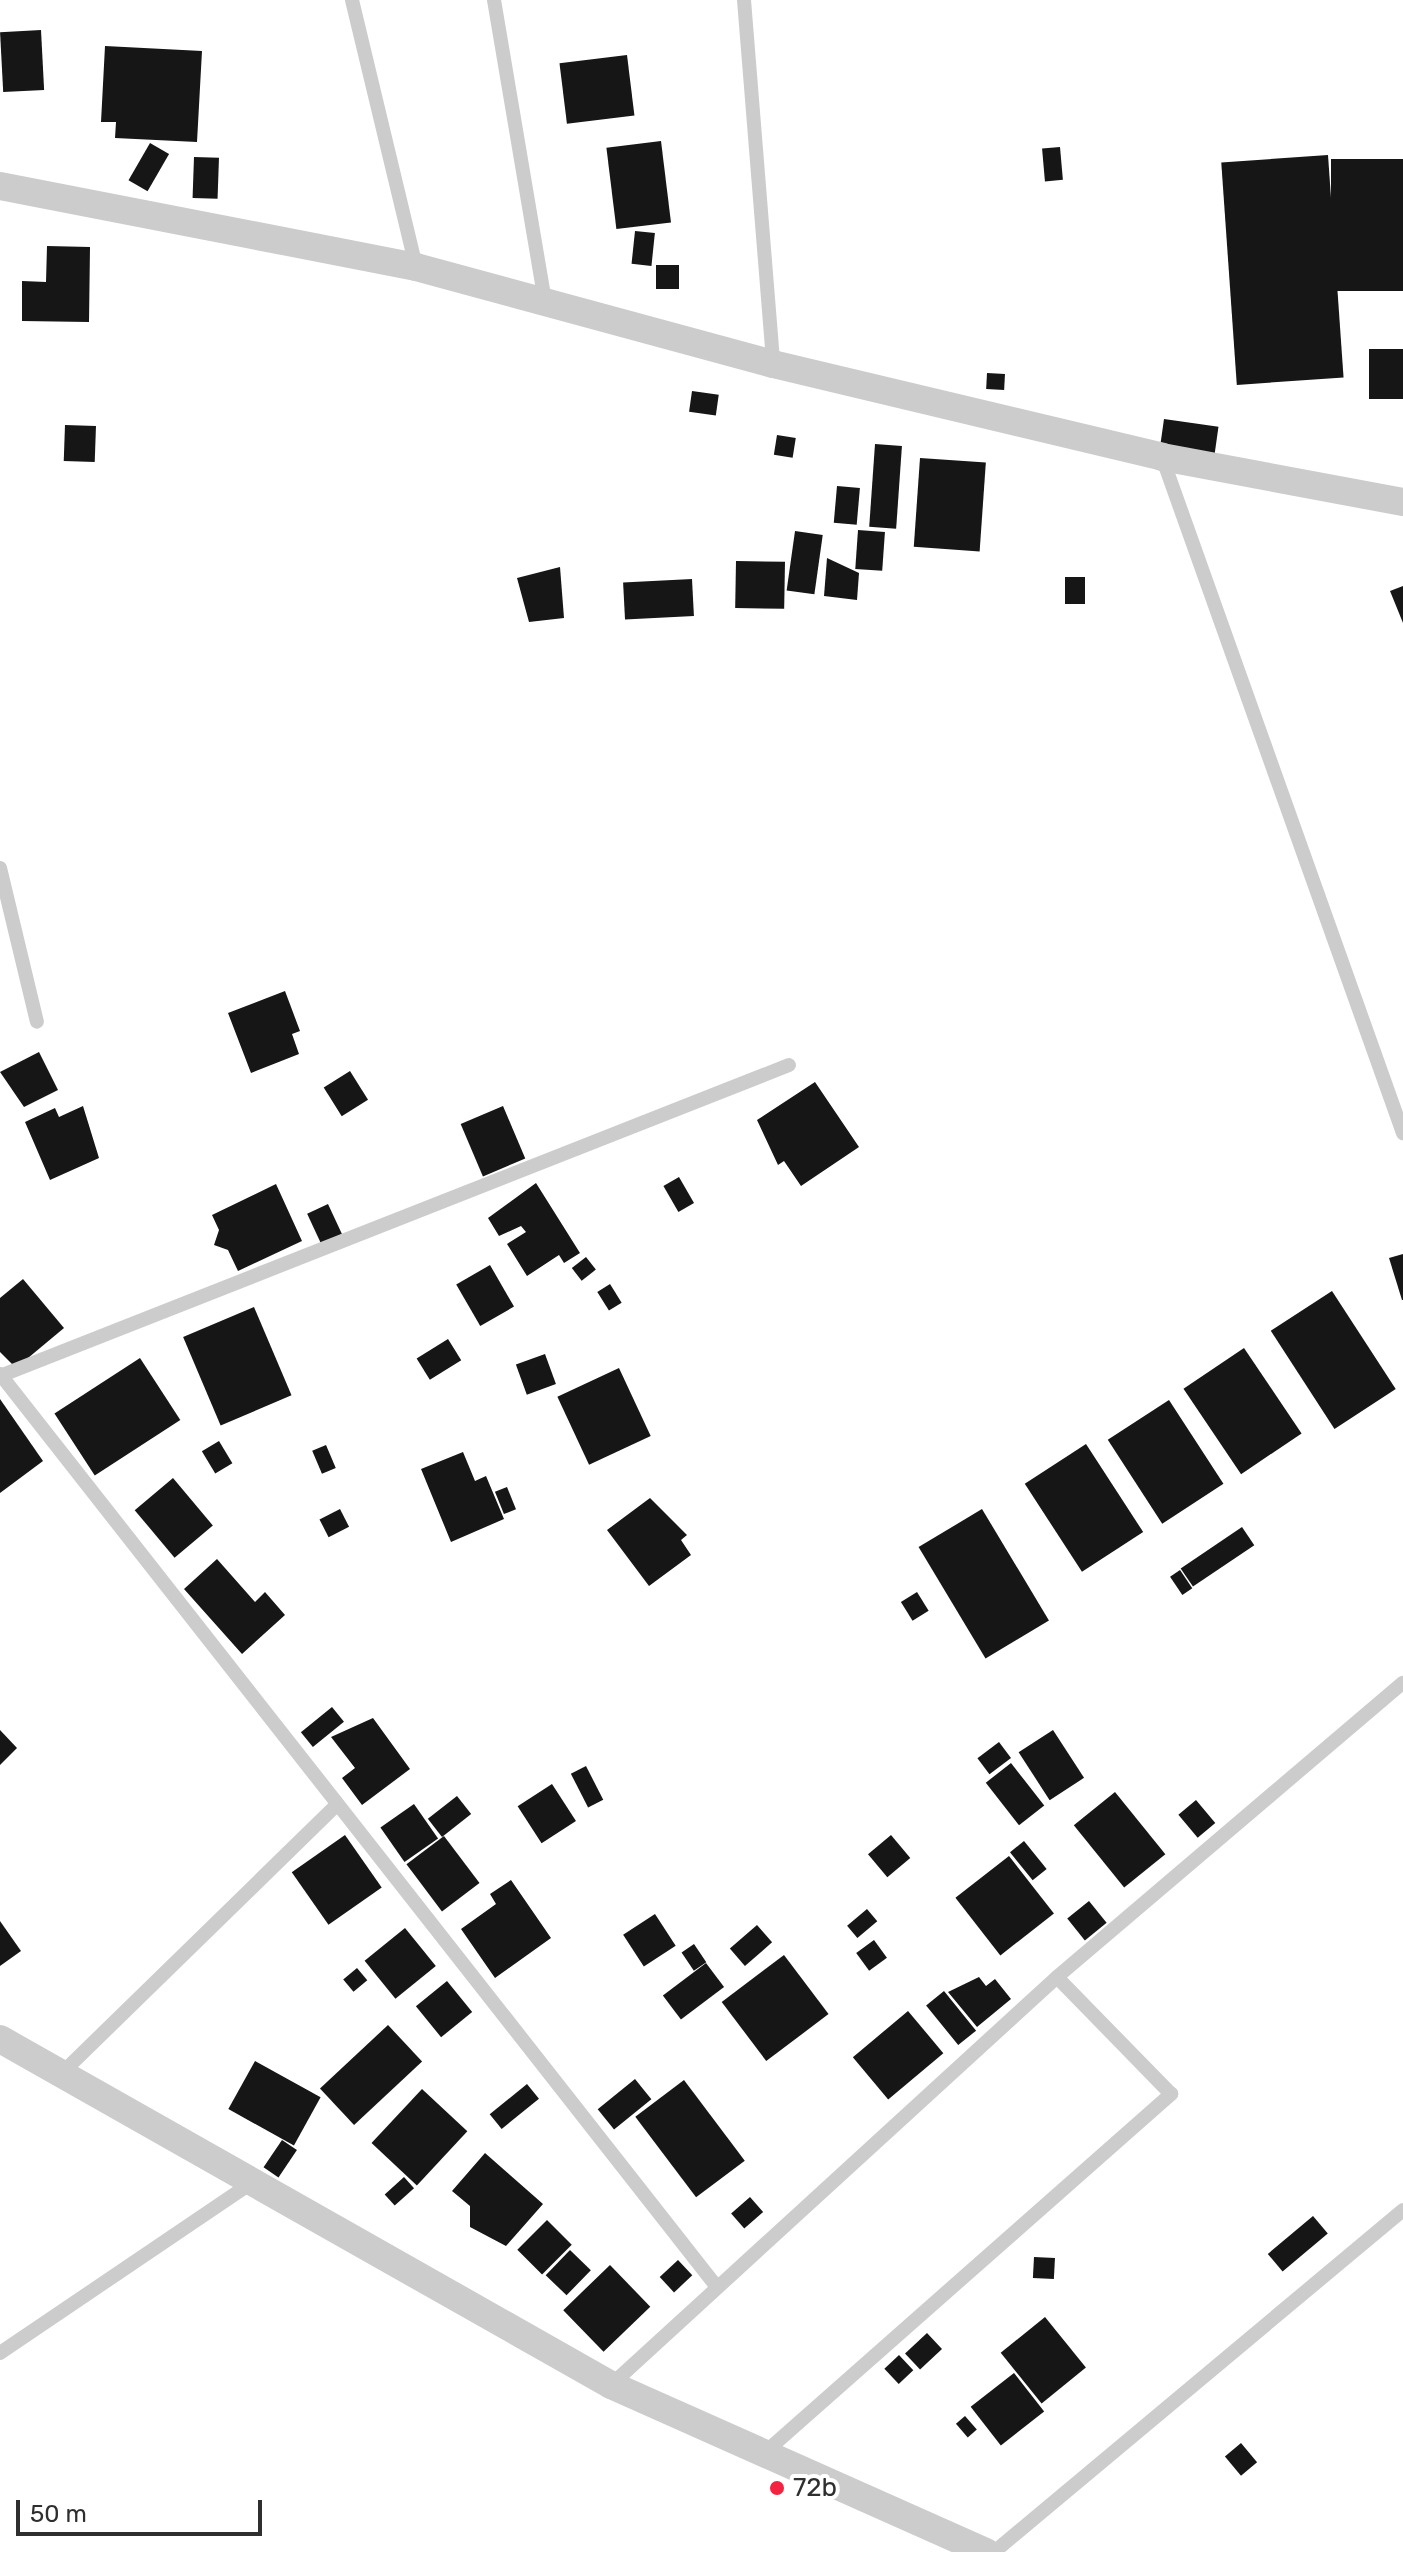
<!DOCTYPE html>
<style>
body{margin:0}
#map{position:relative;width:1403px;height:2552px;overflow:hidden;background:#fff;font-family:Rubik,sans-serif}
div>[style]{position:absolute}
.building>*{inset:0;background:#161616;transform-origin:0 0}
.lane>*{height:14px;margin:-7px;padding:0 7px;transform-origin:7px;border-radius:7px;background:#ccc}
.street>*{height:28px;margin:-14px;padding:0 14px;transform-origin:14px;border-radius:14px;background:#ccc}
.dots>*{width:22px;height:22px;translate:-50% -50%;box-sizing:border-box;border:4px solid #fff;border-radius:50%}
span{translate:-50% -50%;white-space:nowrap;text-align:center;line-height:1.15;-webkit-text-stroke:8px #fff;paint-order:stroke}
.poi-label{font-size:26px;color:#2f2f2f}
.left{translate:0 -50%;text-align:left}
.scale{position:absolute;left:16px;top:2500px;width:246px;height:36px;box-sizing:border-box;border:4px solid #2f2f2f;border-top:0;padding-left:10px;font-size:24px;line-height:28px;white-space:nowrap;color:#2f2f2f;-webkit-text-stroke:6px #fff;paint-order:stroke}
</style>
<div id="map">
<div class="building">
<i style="left:41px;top:30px;width:60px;height:41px;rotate:87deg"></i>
<i style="clip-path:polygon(105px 46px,202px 51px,197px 142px,115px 138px,116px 122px,101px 122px)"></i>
<i style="left:627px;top:55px;width:61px;height:68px;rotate:83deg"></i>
<i style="left:661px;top:141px;width:82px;height:55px;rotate:83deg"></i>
<i style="left:150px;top:143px;width:22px;height:43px;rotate:30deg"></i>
<i style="left:1060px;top:147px;width:33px;height:18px;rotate:85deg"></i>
<i style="left:1328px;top:155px;width:223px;height:107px;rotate:86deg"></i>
<i style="left:194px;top:157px;width:25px;height:41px;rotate:2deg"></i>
<i style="left:1403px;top:159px;width:132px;height:72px;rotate:90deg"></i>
<i style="left:635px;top:231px;width:20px;height:33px;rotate:6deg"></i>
<i style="clip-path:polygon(47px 246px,90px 247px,89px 322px,22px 321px,22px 281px,46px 282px)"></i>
<i style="left:656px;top:265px;width:23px;height:24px"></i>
<i style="left:1403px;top:349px;width:50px;height:34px;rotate:90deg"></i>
<i style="left:987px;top:373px;width:18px;height:16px;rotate:3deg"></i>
<i style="left:692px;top:391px;width:27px;height:21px;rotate:8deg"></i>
<i style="left:1164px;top:419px;width:55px;height:27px;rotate:8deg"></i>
<i style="left:65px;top:425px;width:31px;height:36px;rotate:2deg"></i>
<i style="left:777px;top:435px;width:19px;height:20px;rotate:9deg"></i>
<i style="left:875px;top:444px;width:27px;height:83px;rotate:4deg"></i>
<i style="left:920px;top:458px;width:66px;height:89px;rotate:4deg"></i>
<i style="left:837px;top:486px;width:23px;height:37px;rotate:5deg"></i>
<i style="left:858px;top:530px;width:27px;height:39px;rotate:4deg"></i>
<i style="left:795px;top:531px;width:28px;height:60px;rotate:8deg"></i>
<i style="clip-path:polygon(827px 558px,859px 573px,857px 600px,824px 596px)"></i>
<i style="left:736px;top:561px;width:49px;height:47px;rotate:1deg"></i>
<i style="clip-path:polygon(560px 567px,564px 618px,529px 622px,517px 578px)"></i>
<i style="left:1065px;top:577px;width:20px;height:27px"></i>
<i style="left:692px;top:579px;width:37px;height:69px;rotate:87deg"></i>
<i style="clip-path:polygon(1403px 586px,1403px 623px,1390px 591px)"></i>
<i style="clip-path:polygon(285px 991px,300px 1031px,292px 1034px,299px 1054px,251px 1073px,228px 1013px)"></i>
<i style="clip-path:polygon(39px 1052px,58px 1090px,24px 1107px,0 1072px)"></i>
<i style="left:350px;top:1071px;width:34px;height:31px;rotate:58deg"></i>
<i style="clip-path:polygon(815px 1082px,859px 1147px,801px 1186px,784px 1161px,778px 1165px,757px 1120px)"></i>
<i style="clip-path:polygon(83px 1106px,99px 1158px,50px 1180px,25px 1122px,55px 1108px,59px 1117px)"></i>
<i style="left:503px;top:1106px;width:57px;height:46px;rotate:67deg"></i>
<i style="left:679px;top:1177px;width:30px;height:18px;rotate:60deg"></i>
<i style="clip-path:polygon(536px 1183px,580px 1253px,564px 1263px,559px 1255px,527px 1276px,507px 1244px,526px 1232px,521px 1226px,499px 1236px,488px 1218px)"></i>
<i style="clip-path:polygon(276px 1184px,302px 1241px,238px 1271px,228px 1250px,214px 1245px,219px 1230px,212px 1215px)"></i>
<i style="left:328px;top:1204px;width:33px;height:23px;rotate:65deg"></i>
<i style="clip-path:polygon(1403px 1254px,1403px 1300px,1402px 1300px,1389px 1258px)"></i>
<i style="left:586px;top:1257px;width:16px;height:18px;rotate:52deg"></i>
<i style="left:490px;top:1265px;width:48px;height:39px;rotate:60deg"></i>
<i style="clip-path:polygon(23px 1279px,64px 1328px,16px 1368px,0 1352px,0 1298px)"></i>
<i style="left:610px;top:1284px;width:22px;height:15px;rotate:58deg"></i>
<i style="left:1332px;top:1291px;width:117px;height:73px;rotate:57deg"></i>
<i style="left:254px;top:1307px;width:96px;height:77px;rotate:67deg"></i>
<i style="left:448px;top:1339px;width:25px;height:37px;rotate:58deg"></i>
<i style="left:1244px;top:1348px;width:103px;height:73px;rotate:56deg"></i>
<i style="left:545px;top:1354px;width:32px;height:31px;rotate:70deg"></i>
<i style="left:140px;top:1358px;width:74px;height:102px;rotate:57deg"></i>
<i style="left:619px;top:1368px;width:75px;height:68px;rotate:65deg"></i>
<i style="clip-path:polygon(0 1399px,43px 1461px,0 1493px)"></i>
<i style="left:1169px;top:1400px;width:100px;height:73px;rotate:57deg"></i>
<i style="left:219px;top:1441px;width:26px;height:20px;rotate:59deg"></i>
<i style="left:1086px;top:1444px;width:105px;height:73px;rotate:57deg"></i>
<i style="left:326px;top:1445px;width:25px;height:15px;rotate:67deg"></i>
<i style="clip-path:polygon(463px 1452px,475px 1481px,486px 1476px,504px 1519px,451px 1542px,421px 1469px)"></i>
<i style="left:173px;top:1478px;width:62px;height:50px;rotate:50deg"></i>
<i style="left:507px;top:1487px;width:24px;height:13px;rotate:68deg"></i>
<i style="clip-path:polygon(650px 1498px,687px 1535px,681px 1540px,691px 1555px,649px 1586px,607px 1530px)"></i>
<i style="left:340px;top:1509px;width:20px;height:23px;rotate:63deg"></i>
<i style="left:982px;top:1509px;width:130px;height:74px;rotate:59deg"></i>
<i style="left:1242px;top:1527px;width:22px;height:74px;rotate:56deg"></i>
<i style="clip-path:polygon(217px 1559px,255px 1602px,265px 1592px,285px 1615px,242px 1654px,184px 1589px)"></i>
<i style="left:1180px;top:1570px;width:22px;height:12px;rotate:56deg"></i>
<i style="left:917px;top:1592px;width:22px;height:19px;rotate:58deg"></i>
<i style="left:332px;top:1707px;width:19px;height:40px;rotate:51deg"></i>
<i style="clip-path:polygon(373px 1718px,410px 1769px,362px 1805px,342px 1778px,355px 1768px,331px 1737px)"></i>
<i style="clip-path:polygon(0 1730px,17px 1748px,0 1765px)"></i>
<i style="left:1053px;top:1730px;width:57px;height:41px;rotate:57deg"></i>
<i style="left:999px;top:1742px;width:20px;height:27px;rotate:53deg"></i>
<i style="left:1011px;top:1763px;width:54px;height:32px;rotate:52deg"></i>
<i style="left:586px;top:1766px;width:38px;height:17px;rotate:63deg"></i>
<i style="left:552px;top:1784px;width:44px;height:41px;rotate:57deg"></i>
<i style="left:1115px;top:1792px;width:80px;height:53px;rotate:51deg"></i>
<i style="left:457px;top:1796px;width:23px;height:37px;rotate:52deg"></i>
<i style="left:1196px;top:1800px;width:30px;height:23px;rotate:50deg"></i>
<i style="left:414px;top:1804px;width:42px;height:41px;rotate:55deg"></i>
<i style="left:345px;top:1835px;width:64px;height:65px;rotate:55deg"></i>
<i style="left:891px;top:1835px;width:30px;height:30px;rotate:50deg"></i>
<i style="left:444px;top:1836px;width:59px;height:47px;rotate:53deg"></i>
<i style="left:1024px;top:1841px;width:36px;height:18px;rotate:51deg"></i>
<i style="left:1009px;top:1856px;width:73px;height:68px;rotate:52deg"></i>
<i style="clip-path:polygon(511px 1880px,551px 1938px,495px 1978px,461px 1929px,496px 1904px,490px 1894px)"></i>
<i style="left:1089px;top:1901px;width:28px;height:28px;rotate:51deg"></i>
<i style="left:867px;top:1909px;width:16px;height:26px;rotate:50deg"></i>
<i style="left:655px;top:1914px;width:38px;height:38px;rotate:57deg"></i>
<i style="clip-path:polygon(0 1921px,21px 1951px,0 1966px)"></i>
<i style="left:757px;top:1925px;width:23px;height:36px;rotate:49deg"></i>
<i style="left:405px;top:1928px;width:49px;height:52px;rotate:51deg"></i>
<i style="left:874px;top:1940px;width:22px;height:22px;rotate:54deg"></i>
<i style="left:694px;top:1944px;width:22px;height:15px;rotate:56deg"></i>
<i style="left:784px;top:1955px;width:74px;height:78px;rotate:53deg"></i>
<i style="left:706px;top:1963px;width:30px;height:54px;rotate:53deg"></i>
<i style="left:357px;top:1968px;width:16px;height:18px;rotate:50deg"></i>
<i style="clip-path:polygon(979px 1977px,986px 1986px,995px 1979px,1011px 1999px,977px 2027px,948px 1992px)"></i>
<i style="left:447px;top:1981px;width:40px;height:40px;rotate:51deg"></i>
<i style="left:944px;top:1991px;width:51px;height:23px;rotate:51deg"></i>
<i style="left:908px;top:2011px;width:55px;height:72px;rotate:50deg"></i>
<i style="left:388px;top:2025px;width:50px;height:93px;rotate:47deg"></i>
<i style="left:255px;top:2061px;width:75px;height:55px;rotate:29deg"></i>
<i style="left:635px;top:2079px;width:26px;height:48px;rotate:51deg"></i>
<i style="left:684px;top:2080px;width:101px;height:61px;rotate:53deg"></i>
<i style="left:527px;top:2084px;width:19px;height:48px;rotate:51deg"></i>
<i style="left:422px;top:2089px;width:62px;height:74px;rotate:43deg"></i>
<i style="left:282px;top:2140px;width:18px;height:33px;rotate:34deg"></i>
<i style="clip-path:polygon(485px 2153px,543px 2204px,506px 2246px,470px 2227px,470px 2206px,452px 2191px)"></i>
<i style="left:404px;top:2177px;width:15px;height:26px;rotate:48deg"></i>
<i style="left:750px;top:2197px;width:20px;height:25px;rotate:49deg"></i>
<i style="left:1313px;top:2216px;width:23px;height:59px;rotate:50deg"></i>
<i style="left:547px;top:2220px;width:35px;height:42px;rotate:45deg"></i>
<i style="left:570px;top:2250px;width:29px;height:35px;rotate:44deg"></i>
<i style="left:1034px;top:2257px;width:21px;height:21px;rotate:3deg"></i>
<i style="left:678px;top:2260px;width:21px;height:25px;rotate:47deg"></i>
<i style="left:610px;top:2265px;width:58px;height:65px;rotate:46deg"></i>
<i style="left:1045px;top:2317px;width:65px;height:57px;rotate:51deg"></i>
<i style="left:927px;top:2333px;width:22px;height:30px;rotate:47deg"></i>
<i style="left:899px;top:2355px;width:21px;height:20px;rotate:47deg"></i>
<i style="left:1014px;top:2373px;width:49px;height:55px;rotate:52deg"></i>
<i style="left:965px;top:2416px;width:18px;height:12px;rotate:49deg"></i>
<i style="left:1241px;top:2443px;width:25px;height:21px;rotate:50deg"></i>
</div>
<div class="lane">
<i style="left:352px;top:0;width:275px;rotate:76.5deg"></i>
<i style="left:494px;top:0;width:305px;rotate:80.4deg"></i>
<i style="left:744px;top:0;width:365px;rotate:85.4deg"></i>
<i style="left:1162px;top:457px;width:718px;rotate:70.38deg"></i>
<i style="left:0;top:868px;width:158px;rotate:76.5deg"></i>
<i style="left:0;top:1374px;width:1159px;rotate:51.86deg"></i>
<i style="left:0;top:1376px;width:848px;rotate:-21.51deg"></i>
<i style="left:62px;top:2073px;width:385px;rotate:-44.3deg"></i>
<i style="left:0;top:2353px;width:305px;rotate:-34.1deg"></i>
<i style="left:611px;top:2385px;width:604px;rotate:-42.45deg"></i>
<i style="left:1057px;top:1977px;width:454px;rotate:-40.4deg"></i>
<i style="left:762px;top:2455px;width:546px;rotate:-41.43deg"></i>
<i style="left:1171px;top:2094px;width:163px;rotate:-134.3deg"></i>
<i style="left:994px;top:2552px;width:533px;rotate:-39.9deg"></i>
</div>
<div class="street">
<i style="left:0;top:186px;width:424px;rotate:11deg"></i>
<i style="left:416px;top:267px;width:370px;rotate:15.2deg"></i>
<i style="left:773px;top:364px;width:400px;rotate:13.4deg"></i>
<i style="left:1162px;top:457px;width:245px;rotate:10.6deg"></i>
<i style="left:0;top:2039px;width:702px;rotate:29.52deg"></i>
<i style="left:611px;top:2385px;width:411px;rotate:24deg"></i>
</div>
<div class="dots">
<i style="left:777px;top:2488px;background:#f42342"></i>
</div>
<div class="poi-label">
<span class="left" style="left:793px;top:2488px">72b</span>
</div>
<div class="scale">50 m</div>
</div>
